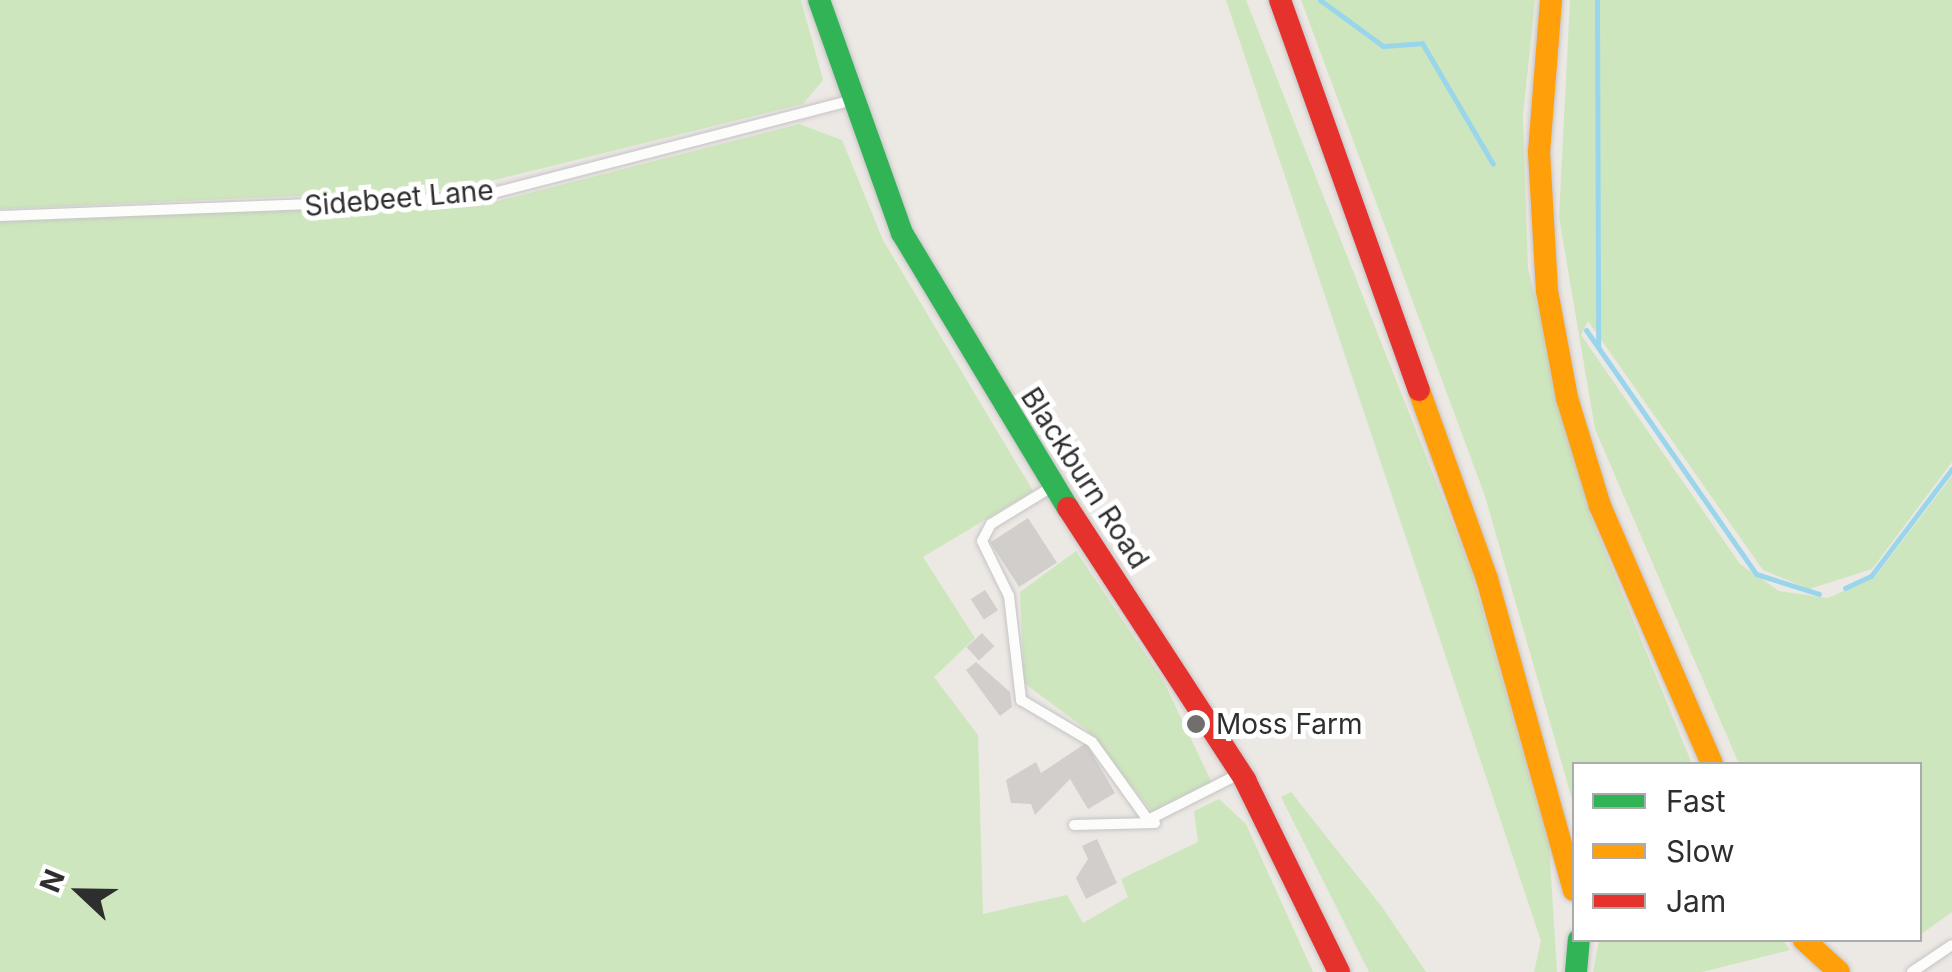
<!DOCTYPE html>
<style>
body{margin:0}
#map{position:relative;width:1952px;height:972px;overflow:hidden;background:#ece8e4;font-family:Inter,sans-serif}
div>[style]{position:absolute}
.green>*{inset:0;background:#cee6be}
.stream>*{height:5px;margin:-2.5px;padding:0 2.5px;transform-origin:2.5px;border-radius:2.5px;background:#99d6ec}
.building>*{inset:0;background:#d1cecb;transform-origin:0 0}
.roads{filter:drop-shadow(0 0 2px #c5c4c5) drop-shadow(0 0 2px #c5c4c5)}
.lane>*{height:10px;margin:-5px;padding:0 5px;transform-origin:5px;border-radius:5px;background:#fcfcfb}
.fast>*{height:22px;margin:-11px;padding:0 11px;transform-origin:11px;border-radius:11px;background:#30b455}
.slow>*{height:22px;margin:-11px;padding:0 11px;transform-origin:11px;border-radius:11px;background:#ff9f0a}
.jam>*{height:22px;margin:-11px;padding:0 11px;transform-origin:11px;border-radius:11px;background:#e5322d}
.dots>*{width:28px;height:28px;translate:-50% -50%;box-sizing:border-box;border:5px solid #fff;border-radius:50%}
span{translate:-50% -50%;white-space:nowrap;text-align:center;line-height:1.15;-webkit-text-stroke:10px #fff;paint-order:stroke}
.street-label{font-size:28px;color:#2e2e2e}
.poi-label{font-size:28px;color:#2e2e2e}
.left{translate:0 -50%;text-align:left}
.legend{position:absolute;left:1572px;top:762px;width:350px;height:180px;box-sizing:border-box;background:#fff;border:2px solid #ababab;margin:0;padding:12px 18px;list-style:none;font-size:30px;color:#2e2e2e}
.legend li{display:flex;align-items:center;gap:20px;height:50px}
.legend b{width:50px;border:2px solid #ababab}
.north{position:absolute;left:30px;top:842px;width:100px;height:100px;-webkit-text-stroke:8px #fff;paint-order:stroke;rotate:292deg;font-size:28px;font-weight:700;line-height:40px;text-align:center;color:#2e2e2e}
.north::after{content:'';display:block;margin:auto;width:35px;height:45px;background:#2e2e2e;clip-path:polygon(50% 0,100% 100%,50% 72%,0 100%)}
</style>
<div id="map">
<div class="green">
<i style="clip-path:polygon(0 0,801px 0,823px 80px,803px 104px,458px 189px,0 209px)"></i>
<i style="clip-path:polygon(1226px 0,1246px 0,1471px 570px,1549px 844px,1557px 972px,1534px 972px,1541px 941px)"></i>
<i style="clip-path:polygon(1301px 0,1535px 0,1523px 116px,1528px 269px,1591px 517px,1692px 764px,1574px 764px,1574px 806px,1485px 496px)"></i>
<i style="clip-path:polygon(1570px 0,1952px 0,1952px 462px,1872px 569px,1809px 589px,1763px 570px,1588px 321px,1581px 335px,1740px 564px,1779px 591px,1828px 598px,1874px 578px,1952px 476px,1952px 912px,1920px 935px,1920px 764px,1739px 764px,1595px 429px,1559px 217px)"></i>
<i style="clip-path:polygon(799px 124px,842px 140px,883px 240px,1033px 491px,923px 557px,975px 638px,934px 677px,978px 735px,983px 914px,1067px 895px,1083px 923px,1128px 897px,1121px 879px,1198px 842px,1194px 811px,1219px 799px,1246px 824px,1313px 972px,0 972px,0 219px,498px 201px)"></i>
<i style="clip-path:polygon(1076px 551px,1163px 680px,1212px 783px,1154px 814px,1086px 729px,1024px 683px,1020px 592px)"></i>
<i style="clip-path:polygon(1291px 792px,1382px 907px,1426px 972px,1369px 972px,1281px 797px)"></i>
<i style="clip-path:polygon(1599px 940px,1783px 940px,1790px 950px,1702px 972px,1593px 972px)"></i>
</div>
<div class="stream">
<i style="left:1320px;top:0;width:78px;rotate:36.1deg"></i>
<i style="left:1383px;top:46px;width:39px;rotate:-4deg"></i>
<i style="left:1422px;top:43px;width:140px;rotate:59.6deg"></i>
<i style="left:1597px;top:0;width:347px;rotate:89.8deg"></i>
<i style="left:1586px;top:330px;width:297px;rotate:55.1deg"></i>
<i style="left:1756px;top:574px;width:66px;rotate:17.6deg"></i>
<i style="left:1845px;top:588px;width:29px;rotate:-25deg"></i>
<i style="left:1871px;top:576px;width:134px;rotate:-52.9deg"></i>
</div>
<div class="building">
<i style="left:1028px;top:518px;width:53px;height:45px;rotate:57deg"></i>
<i style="left:985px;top:590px;width:24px;height:17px;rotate:57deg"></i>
<i style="left:982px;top:633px;width:18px;height:21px;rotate:47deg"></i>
<i style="clip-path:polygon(976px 662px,1010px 692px,1012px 707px,1000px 716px,966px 670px)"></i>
<i style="clip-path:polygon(1086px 743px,1115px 793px,1088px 809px,1070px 779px,1035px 815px,1031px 804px,1011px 803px,1006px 780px,1036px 762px,1041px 773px)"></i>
<i style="clip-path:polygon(1097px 839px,1117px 883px,1086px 899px,1076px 878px,1088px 859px,1082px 846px)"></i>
</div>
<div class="roads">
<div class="lane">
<i style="left:0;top:216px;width:474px;rotate:-2.2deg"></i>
<i style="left:474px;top:198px;width:380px;rotate:-14.5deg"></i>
<i style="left:1050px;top:488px;width:69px;rotate:148.6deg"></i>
<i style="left:991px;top:524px;width:19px;rotate:118deg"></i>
<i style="left:982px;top:541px;width:61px;rotate:63.9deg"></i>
<i style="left:1009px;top:596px;width:105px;rotate:83.4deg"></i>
<i style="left:1021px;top:700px;width:82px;rotate:30.6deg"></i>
<i style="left:1092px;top:742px;width:96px;rotate:54.3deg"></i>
<i style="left:1148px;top:820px;width:97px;rotate:-26.8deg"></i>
<i style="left:1074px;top:825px;width:81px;rotate:-1.4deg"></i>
<i style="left:1912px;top:972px;width:48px;rotate:-34deg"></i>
</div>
<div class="fast">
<i style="left:819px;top:0;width:247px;rotate:70.4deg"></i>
<i style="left:902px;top:233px;width:321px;rotate:58.9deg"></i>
<i style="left:1576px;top:972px;width:32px;rotate:-85deg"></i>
</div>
<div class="slow">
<i style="left:1551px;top:0;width:152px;rotate:94.5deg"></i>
<i style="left:1539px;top:152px;width:139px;rotate:86.7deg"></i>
<i style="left:1547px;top:291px;width:109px;rotate:79.4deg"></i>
<i style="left:1567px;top:398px;width:113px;rotate:73deg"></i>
<i style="left:1600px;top:506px;width:281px;rotate:66.5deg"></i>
<i style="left:1419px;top:390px;width:201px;rotate:70.2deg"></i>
<i style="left:1487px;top:579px;width:323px;rotate:74.4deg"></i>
<i style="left:1804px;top:940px;width:47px;rotate:42.4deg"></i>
</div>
<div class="jam">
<i style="left:1280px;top:0;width:414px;rotate:70.4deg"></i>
<i style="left:1068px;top:508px;width:325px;rotate:56.9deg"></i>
<i style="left:1245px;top:780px;width:214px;rotate:63.9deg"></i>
</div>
</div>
<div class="dots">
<i style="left:1196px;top:724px;background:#706f6e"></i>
</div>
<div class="street-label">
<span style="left:399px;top:198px;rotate:-5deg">Sidebeet Lane</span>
<span style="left:1085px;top:478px;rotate:57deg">Blackburn Road</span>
</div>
<div class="poi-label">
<span class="left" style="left:1216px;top:724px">Moss Farm</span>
</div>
<ul class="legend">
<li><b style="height:12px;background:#30b455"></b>Fast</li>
<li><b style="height:12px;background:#ff9f0a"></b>Slow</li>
<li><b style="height:12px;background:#e5322d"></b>Jam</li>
</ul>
<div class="north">N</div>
</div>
